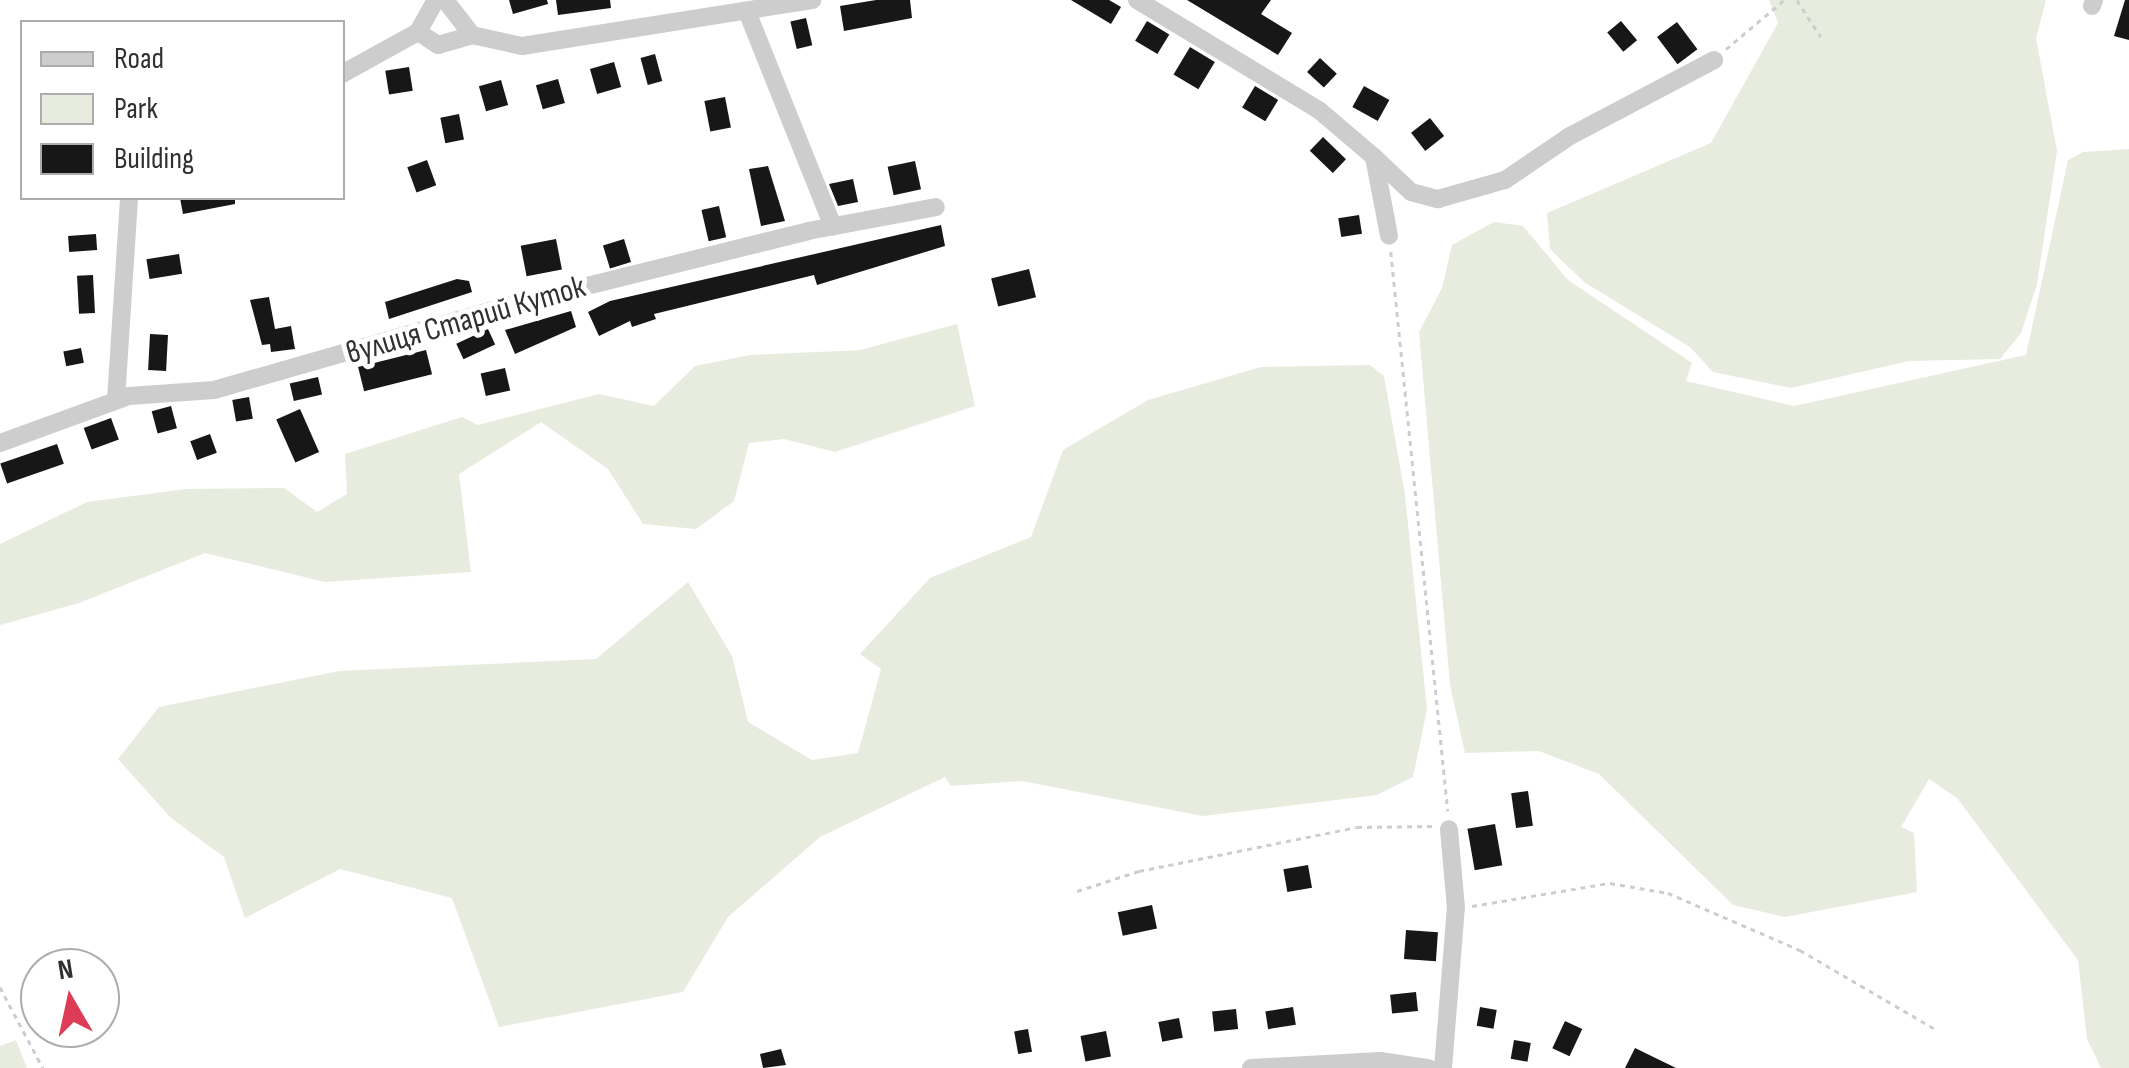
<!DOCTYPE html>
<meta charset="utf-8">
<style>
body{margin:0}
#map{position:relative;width:2129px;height:1068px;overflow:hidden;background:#fff;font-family:"Sofia Sans Condensed",sans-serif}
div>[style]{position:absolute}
.green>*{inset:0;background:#e7ecdf}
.building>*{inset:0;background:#171717;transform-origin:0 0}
.path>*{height:2.5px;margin-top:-1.25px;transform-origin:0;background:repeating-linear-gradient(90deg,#cdcdcd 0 5px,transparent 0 10px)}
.minor>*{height:18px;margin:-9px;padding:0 9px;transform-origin:9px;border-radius:9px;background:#cdcdcd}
span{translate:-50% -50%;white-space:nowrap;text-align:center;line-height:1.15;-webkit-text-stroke:10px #fff;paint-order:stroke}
.street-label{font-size:32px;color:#303030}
.legend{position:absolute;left:20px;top:20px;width:325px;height:180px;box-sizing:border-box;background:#fff;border:2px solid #acacac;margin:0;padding:12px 18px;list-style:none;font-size:30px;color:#303030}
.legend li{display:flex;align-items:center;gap:20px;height:50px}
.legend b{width:50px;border:2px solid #acacac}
.north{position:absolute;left:20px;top:948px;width:100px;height:100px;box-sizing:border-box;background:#fff;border:2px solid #acacac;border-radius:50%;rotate:351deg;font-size:28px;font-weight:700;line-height:40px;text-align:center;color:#303030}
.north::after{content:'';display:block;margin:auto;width:35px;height:45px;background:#dd3c58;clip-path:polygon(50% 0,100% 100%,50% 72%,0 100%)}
</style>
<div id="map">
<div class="green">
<i style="clip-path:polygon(1769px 0,2046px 0,2036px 38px,2057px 151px,2037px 284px,2021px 333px,2000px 359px,1909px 361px,1791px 388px,1713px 372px,1690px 347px,1584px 282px,1550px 249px,1547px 213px,1711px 143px,1778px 23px)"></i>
<i style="clip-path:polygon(2129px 149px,2129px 1068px,2101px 1068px,2087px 1039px,2078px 960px,1957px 798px,1929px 779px,1901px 827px,1914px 833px,1917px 892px,1785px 917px,1733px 905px,1599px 774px,1539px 751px,1465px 753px,1450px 685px,1419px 332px,1442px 288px,1452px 245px,1494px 222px,1523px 226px,1568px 280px,1692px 363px,1686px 381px,1794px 406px,2026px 355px,2068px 160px,2083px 152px)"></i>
<i style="clip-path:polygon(957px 324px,975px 406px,835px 452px,784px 439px,749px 443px,734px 501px,696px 529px,643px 524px,608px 469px,541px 422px,459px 474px,471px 572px,325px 582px,205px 553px,79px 603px,0 625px,0 544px,87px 502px,186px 489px,284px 488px,317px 512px,347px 494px,345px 454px,462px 417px,478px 425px,599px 394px,654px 406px,695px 366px,750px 355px,860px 350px)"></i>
<i style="clip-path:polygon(1370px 365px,1384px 376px,1405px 495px,1427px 709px,1413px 777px,1377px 795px,1203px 816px,1022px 781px,951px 786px,945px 777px,820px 837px,728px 917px,683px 992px,499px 1027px,452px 898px,340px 869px,245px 918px,224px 857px,171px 818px,118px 759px,159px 707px,339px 671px,596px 659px,688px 582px,732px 656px,748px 722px,812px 760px,858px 753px,881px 669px,860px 654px,930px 578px,1031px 537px,1063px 450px,1148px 400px,1261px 367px)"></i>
<i style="clip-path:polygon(16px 1040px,27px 1068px,0 1068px,0 1046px)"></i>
</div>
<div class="building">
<i style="clip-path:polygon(509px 0,547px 0,548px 4px,513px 14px)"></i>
<i style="clip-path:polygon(556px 0,610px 0,611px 8px,558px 15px)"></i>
<i style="clip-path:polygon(876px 0,910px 0,912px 18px,844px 31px,840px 6px)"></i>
<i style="clip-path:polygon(1071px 0,1109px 0,1121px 7px,1111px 24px)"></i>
<i style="clip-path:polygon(1187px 0,1271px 0,1261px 14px,1292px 33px,1278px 55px)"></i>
<i style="clip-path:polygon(2125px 0,2129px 0,2129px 40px,2114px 36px)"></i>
<i style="left:806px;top:18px;width:28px;height:16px;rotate:77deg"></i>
<i style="left:1147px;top:21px;width:26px;height:23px;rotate:31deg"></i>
<i style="left:1621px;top:21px;width:25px;height:18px;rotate:50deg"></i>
<i style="left:1677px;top:22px;width:34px;height:25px;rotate:53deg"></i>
<i style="left:1190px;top:47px;width:29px;height:32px;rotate:31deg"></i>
<i style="left:655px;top:54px;width:28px;height:15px;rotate:75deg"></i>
<i style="left:1320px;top:58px;width:23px;height:19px;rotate:43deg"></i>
<i style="left:614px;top:62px;width:26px;height:25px;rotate:74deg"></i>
<i style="left:409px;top:67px;width:24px;height:24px;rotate:81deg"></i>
<i style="left:558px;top:79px;width:25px;height:23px;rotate:74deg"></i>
<i style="left:501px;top:80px;width:26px;height:23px;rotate:74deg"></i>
<i style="left:1255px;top:86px;width:27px;height:25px;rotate:31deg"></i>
<i style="left:1364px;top:86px;width:29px;height:24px;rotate:29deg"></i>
<i style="left:725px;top:97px;width:31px;height:21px;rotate:79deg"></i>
<i style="left:459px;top:114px;width:26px;height:19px;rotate:79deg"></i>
<i style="left:1430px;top:118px;width:23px;height:24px;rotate:52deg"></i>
<i style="left:1323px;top:137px;width:32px;height:19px;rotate:44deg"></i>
<i style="left:427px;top:160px;width:27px;height:21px;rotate:70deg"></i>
<i style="left:915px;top:161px;width:29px;height:28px;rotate:78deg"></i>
<i style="clip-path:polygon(768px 166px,785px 221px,761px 226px,749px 169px)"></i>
<i style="clip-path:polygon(853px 179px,858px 202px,838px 206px,829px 184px)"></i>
<i style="clip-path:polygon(180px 198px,235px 198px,235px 204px,183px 214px)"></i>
<i style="left:719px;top:206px;width:32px;height:18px;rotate:77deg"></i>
<i style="left:1359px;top:215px;width:19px;height:21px;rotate:81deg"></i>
<i style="clip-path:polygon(941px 225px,945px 246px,817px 285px,814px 275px,654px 314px,656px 319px,632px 327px,630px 321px,599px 336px,588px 312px,610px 301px)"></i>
<i style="left:96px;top:234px;width:16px;height:28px;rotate:86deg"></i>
<i style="left:556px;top:239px;width:31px;height:36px;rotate:79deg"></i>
<i style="left:624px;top:239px;width:24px;height:22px;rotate:73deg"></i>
<i style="left:179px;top:254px;width:20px;height:33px;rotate:81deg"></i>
<i style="left:1029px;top:269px;width:29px;height:39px;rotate:76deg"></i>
<i style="left:93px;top:275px;width:38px;height:16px;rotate:87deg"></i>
<i style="clip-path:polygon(457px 279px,469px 281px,472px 292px,389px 319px,385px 302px)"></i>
<i style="clip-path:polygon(269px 297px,275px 329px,291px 326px,295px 349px,271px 352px,270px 344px,262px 345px,250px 300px)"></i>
<i style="clip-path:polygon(571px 311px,576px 327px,515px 354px,505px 330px)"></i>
<i style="left:488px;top:329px;width:17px;height:35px;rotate:65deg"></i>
<i style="left:150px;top:334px;width:18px;height:36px;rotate:3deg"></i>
<i style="left:81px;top:348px;width:15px;height:18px;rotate:79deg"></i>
<i style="left:426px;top:350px;width:25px;height:70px;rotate:76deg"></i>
<i style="left:505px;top:368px;width:23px;height:25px;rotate:77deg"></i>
<i style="left:318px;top:377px;width:18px;height:29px;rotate:77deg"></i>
<i style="left:249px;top:397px;width:22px;height:17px;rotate:80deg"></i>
<i style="left:171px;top:406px;width:23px;height:20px;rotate:75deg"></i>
<i style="left:300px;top:409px;width:47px;height:26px;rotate:66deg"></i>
<i style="left:111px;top:418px;width:23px;height:29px;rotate:70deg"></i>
<i style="left:210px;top:434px;width:20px;height:21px;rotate:70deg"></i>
<i style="left:57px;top:444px;width:21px;height:60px;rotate:71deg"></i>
<i style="left:1528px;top:791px;width:35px;height:17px;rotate:82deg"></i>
<i style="left:1495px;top:824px;width:42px;height:28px;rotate:80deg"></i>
<i style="left:1308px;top:865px;width:23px;height:25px;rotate:80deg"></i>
<i style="left:1152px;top:905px;width:24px;height:35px;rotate:78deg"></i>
<i style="left:1406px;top:930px;width:32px;height:29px;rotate:4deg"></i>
<i style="left:1416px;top:992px;width:19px;height:26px;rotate:84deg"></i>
<i style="left:1293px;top:1007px;width:18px;height:28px;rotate:81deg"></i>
<i style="left:1480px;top:1007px;width:17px;height:19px;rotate:10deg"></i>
<i style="left:1236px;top:1009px;width:20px;height:24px;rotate:84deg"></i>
<i style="left:1179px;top:1018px;width:20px;height:21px;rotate:79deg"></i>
<i style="left:1565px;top:1021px;width:19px;height:30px;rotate:25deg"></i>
<i style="left:1028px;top:1029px;width:23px;height:14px;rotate:80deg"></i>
<i style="left:1106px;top:1031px;width:26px;height:26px;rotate:79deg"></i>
<i style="left:1514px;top:1040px;width:17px;height:19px;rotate:10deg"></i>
<i style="clip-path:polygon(1635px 1048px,1676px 1068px,1625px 1068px)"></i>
<i style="clip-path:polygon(781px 1049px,786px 1065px,763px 1068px,760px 1054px)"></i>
</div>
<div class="path">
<i style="left:1797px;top:0;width:44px;rotate:57deg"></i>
<i style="left:1726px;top:49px;width:76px;rotate:-40.2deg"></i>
<i style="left:1391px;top:252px;width:562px;rotate:84.18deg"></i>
<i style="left:1077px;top:891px;width:65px;rotate:-17.9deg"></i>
<i style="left:1139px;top:871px;width:222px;rotate:-11.4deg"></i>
<i style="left:1357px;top:827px;width:77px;rotate:-0.7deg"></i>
<i style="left:1472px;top:906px;width:140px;rotate:-9.5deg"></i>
<i style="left:1610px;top:883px;width:59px;rotate:9.8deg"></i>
<i style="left:1668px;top:893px;width:144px;rotate:23.4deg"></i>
<i style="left:1800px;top:950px;width:156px;rotate:30.3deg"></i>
<i style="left:0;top:987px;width:92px;rotate:62deg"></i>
</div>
<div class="minor">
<i style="left:445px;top:0;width:44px;rotate:52.4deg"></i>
<i style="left:472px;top:35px;width:51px;rotate:12.4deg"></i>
<i style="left:522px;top:46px;width:294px;rotate:-9deg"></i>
<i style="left:1137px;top:0;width:214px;rotate:31.2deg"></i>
<i style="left:1320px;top:111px;width:71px;rotate:40.4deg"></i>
<i style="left:1374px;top:157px;width:80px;rotate:79.2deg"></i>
<i style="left:2092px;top:6px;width:6px;rotate:-72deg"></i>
<i style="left:748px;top:14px;width:229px;rotate:68.2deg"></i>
<i style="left:418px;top:32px;width:24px;rotate:33deg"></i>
<i style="left:438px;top:45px;width:35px;rotate:-16deg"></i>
<i style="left:342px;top:74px;width:87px;rotate:-28.9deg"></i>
<i style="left:418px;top:32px;width:37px;rotate:-61deg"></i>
<i style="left:1374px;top:157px;width:51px;rotate:43.4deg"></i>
<i style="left:1411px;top:192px;width:28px;rotate:15deg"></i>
<i style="left:1438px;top:199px;width:70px;rotate:-15.8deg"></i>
<i style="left:1505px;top:180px;width:78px;rotate:-34.1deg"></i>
<i style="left:1570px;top:136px;width:163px;rotate:-27.8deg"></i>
<i style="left:116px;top:400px;width:202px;rotate:-86.3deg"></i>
<i style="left:0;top:443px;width:137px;rotate:-20deg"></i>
<i style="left:129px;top:396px;width:85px;rotate:-4deg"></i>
<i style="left:214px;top:390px;width:308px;rotate:-16deg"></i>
<i style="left:510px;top:305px;width:307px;rotate:-13.9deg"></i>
<i style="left:808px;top:231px;width:130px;rotate:-10.6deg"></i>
<i style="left:1251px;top:1068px;width:129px;rotate:-3.1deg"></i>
<i style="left:1380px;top:1061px;width:49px;rotate:8.3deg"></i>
<i style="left:1443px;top:1068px;width:161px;rotate:-85.4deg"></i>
<i style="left:1456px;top:908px;width:79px;rotate:-95.1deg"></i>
</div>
<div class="street-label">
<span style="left:466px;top:321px;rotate:-16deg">вулиця Старий Куток</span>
</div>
<ul class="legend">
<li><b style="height:12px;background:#cdcdcd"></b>Road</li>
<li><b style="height:28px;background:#e7ecdf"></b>Park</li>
<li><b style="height:28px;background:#171717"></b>Building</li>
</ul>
<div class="north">N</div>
</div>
